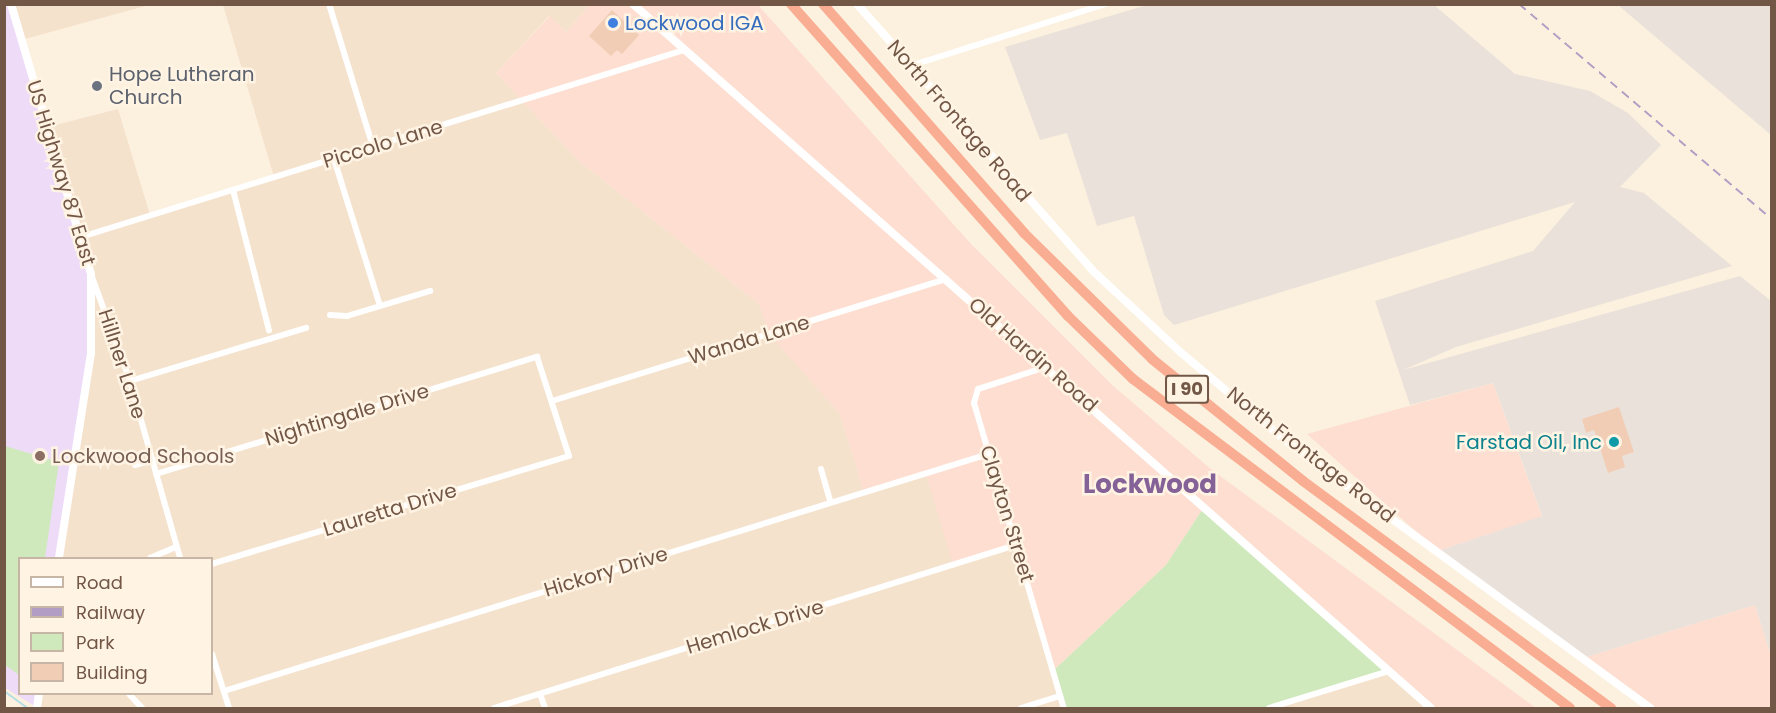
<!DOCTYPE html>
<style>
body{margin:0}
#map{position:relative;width:1776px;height:713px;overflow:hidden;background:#fcf0de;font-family:Poppins,sans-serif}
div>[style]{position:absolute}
.residential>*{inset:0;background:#f4e2cc}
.commercial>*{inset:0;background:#fdded1}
.industrial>*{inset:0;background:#eae2da}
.education>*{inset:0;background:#eddbf8}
.green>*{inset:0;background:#cfe9bd}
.stream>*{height:2px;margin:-1px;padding:0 1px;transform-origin:1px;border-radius:1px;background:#b3dee6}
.building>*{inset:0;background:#f2cdb5}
.street>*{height:6px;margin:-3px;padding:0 3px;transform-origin:3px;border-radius:3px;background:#fff}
.secondary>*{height:8px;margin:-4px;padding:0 4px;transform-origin:4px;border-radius:4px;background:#fff}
.highway>*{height:10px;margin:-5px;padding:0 5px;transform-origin:5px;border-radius:5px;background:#f9ad92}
.rail>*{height:2px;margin-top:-1px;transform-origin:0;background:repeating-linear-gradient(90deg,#b29ec4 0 9px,transparent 0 15px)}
.dots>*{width:16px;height:16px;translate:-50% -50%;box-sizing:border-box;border:3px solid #fff4e4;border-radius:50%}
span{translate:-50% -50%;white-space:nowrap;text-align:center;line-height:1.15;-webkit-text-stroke:5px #fff4e4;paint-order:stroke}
.shield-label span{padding:2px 4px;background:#fff4e4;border:2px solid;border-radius:4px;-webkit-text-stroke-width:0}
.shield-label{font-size:18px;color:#725646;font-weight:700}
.shop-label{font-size:20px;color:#366cbe}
.left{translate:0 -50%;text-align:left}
.worship-label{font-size:20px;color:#5b616d}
.street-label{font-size:20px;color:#725646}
.culture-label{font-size:20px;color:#0d838f}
.right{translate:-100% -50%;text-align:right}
.education-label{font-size:20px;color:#785e54}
.district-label{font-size:26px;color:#846196;font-weight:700}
.frame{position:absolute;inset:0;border:6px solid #725646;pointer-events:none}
.legend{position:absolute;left:18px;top:557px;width:195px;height:138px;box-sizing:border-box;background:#fff4e4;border:2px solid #c7b5a5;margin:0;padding:8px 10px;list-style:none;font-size:18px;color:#725646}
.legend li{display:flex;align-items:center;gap:12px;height:30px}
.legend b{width:30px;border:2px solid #c7b5a5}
</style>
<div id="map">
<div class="residential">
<i style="clip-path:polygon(11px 4px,149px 5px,21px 40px)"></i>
<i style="clip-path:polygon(223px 5px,590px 5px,566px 32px,549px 16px,496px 73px,580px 162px,759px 304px,770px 334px,840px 414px,864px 492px,926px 474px,1016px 545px,1064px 708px,229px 708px,212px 654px,212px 558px,60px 558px,48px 127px,118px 109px,150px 215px,274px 177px)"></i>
<i style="clip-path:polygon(212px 658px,228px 708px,37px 708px,39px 694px,212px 694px)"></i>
<i style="clip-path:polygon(1389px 671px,1431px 708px,1269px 708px)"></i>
</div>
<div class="commercial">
<i style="clip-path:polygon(590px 5px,758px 5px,970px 243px,1112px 385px,1212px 470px,1536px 708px,1431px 708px,1204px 507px,1166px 565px,1053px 671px,1016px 545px,953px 565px,926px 474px,864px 493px,840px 414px,769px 334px,759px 304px,580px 162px,496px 73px,550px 16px,566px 32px)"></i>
<i style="clip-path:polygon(1493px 383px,1542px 517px,1438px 551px,1307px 434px)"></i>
<i style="clip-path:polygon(1755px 605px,1771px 656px,1771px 708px,1651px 708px,1583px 658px)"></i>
</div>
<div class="industrial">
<i style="clip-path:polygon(1147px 5px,1434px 5px,1515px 74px,1590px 91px,1628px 113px,1661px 145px,1620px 187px,1644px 193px,1732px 266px,1456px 347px,1403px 370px,1740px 276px,1771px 301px,1771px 656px,1755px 605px,1583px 658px,1438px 551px,1542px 516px,1493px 383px,1410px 405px,1375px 301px,1533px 251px,1575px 202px,1174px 325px,1164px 315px,1134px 216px,1097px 226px,1067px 133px,1040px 140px,1005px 47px)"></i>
<i style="clip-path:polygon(1618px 5px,1771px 5px,1771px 135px)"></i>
</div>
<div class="education">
<i style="clip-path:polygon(11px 4px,91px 274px,91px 353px,60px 558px,20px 558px,20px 694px,40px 694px,38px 708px,5px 688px,4px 5px)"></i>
</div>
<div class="green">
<i style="clip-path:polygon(5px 446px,59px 462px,45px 558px,20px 558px,19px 675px,5px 665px)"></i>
<i style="clip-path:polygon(1204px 507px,1389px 671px,1269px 708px,1064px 708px,1053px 671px,1166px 565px)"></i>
</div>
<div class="stream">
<i style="left:4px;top:691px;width:29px;rotate:36deg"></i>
</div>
<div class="building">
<i style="clip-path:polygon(612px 10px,639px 35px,622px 54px,617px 50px,611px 56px,589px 36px)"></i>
<i style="clip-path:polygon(1619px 407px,1634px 452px,1622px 456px,1625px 467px,1608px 473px,1594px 430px,1586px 433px,1582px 419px)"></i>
</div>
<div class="street">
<i style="left:329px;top:4px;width:150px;rotate:72.9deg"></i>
<i style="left:910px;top:66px;width:206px;rotate:-17.6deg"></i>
<i style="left:334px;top:159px;width:154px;rotate:72.6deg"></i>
<i style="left:233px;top:190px;width:145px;rotate:75.6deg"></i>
<i style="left:81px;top:237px;width:631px;rotate:-17.23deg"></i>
<i style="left:92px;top:277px;width:111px;rotate:69.9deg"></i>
<i style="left:130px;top:381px;width:184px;rotate:74.2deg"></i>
<i style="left:330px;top:315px;width:17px;rotate:3deg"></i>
<i style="left:347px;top:316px;width:87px;rotate:-16.8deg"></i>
<i style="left:1046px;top:367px;width:71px;rotate:162.1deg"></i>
<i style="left:978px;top:389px;width:15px;rotate:106deg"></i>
<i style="left:974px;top:403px;width:318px;rotate:73.6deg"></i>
<i style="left:130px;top:381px;width:184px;rotate:-16.8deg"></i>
<i style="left:552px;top:401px;width:413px;rotate:-17.2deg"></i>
<i style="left:135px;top:465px;width:18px;rotate:-16deg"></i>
<i style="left:821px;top:469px;width:35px;rotate:74deg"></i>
<i style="left:156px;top:474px;width:399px;rotate:-17.1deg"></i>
<i style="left:537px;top:357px;width:104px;rotate:72.1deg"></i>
<i style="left:569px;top:456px;width:373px;rotate:163.2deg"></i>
<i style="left:150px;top:558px;width:28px;rotate:-23deg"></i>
<i style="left:212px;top:654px;width:57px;rotate:72.5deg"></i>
<i style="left:224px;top:691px;width:800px;rotate:-17.23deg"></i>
<i style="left:129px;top:694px;width:19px;rotate:47deg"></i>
<i style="left:540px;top:694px;width:15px;rotate:70deg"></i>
<i style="left:494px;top:708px;width:547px;rotate:-17.34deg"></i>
<i style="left:1021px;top:708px;width:41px;rotate:-17.1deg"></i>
<i style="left:1269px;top:708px;width:126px;rotate:-17.1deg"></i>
</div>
<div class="secondary">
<i style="left:11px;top:4px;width:282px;rotate:73.5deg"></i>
<i style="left:91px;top:274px;width:79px;rotate:90deg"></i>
<i style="left:91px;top:353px;width:207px;rotate:98.9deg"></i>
<i style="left:633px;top:4px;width:1064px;rotate:41.42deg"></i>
<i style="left:857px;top:4px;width:355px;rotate:48.5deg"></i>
<i style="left:1092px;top:270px;width:117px;rotate:42.9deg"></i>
<i style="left:1178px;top:350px;width:148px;rotate:40.1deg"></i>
<i style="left:1291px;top:445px;width:446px;rotate:36.2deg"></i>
<i style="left:37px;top:708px;width:14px;rotate:-82deg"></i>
</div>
<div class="highway">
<i style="left:791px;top:4px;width:417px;rotate:48.4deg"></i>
<i style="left:1068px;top:316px;width:91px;rotate:44.1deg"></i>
<i style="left:1133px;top:379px;width:547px;rotate:36.97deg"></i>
<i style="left:823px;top:4px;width:305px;rotate:48.7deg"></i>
<i style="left:1024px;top:233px;width:180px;rotate:44.5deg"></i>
<i style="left:1152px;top:359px;width:194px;rotate:38.9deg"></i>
<i style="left:1303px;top:481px;width:383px;rotate:36.4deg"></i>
</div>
<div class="rail">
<i style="left:1519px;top:4px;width:332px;rotate:40.4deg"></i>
</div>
<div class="dots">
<i style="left:613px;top:23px;background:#3f7fe0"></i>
<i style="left:97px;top:86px;background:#6b7280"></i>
<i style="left:1614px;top:442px;background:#0f9aa8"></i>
<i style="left:40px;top:456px;background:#8d6e63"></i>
</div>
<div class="shield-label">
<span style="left:1187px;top:389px">I 90</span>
</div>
<div class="shop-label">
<span class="left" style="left:625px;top:23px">Lockwood IGA</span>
</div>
<div class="worship-label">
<span class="left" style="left:109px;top:86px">Hope Lutheran<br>Church</span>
</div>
<div class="street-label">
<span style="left:959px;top:121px;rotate:49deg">North Frontage Road</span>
<span style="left:383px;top:144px;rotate:-17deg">Piccolo Lane</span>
<span style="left:61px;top:173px;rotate:73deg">US Highway 87 East</span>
<span style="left:749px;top:340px;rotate:-17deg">Wanda Lane</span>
<span style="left:1033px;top:355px;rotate:41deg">Old Hardin Road</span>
<span style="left:122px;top:364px;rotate:72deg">Hillner Lane</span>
<span style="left:347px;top:415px;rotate:-17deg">Nightingale Drive</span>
<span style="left:1311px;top:455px;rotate:38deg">North Frontage Road</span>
<span style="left:390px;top:510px;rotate:-17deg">Lauretta Drive</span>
<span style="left:1007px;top:514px;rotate:73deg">Clayton Street</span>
<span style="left:606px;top:572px;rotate:-17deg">Hickory Drive</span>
<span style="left:755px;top:627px;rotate:-17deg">Hemlock Drive</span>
</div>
<div class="culture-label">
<span class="right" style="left:1602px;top:442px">Farstad Oil, Inc</span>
</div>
<div class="education-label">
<span class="left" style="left:52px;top:456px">Lockwood Schools</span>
</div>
<div class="district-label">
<span style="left:1150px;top:485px">Lockwood</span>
</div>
<div class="frame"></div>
<ul class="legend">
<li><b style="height:8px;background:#fff"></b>Road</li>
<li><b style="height:8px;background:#b29ec4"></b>Railway</li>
<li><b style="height:16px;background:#cfe9bd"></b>Park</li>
<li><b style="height:16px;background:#f2cdb5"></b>Building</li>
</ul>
</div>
